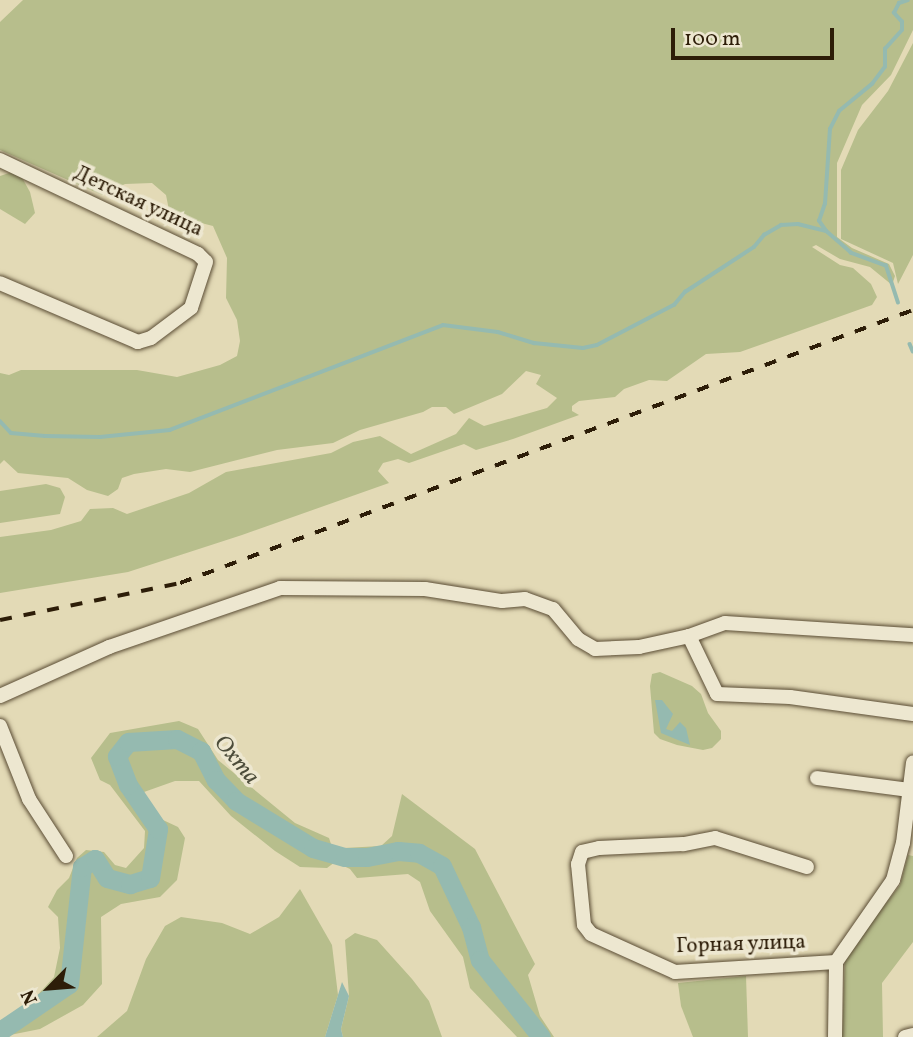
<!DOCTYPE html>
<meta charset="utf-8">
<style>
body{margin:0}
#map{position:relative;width:913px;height:1037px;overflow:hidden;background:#e3dab6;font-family:Vollkorn,serif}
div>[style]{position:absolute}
.green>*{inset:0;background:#b7be8c}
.water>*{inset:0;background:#95bab0}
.stream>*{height:3.5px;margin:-1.75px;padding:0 1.75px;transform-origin:1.75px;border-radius:1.75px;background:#95bab0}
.river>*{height:19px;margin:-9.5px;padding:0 9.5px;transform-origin:9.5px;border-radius:9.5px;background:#95bab0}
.roads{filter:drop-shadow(0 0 2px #5a4c34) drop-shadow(0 0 2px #5a4c34)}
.minor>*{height:14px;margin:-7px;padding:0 7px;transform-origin:7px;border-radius:7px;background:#ede7d0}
.rail>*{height:3.5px;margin-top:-1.75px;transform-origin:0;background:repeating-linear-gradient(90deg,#2d1d08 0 12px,transparent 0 24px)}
span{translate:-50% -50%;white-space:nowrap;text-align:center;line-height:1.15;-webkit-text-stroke:7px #ede7d0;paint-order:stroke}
.street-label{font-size:21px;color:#2d1d08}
.water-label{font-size:23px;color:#4c4c3a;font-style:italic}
.north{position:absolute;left:14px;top:953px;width:70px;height:70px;-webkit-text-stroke:5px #ede7d0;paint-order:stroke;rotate:245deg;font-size:19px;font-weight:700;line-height:28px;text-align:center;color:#2d1d08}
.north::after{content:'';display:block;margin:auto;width:24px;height:32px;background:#2d1d08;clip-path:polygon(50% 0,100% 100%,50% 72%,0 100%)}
.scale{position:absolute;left:671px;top:28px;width:163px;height:32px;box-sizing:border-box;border:4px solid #2d1d08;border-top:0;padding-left:9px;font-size:21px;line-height:24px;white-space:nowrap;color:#2d1d08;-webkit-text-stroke:5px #ede7d0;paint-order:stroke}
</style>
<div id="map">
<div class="green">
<i style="clip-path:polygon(23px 0,913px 0,913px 30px,891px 75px,862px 105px,837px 163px,837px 237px,852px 248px,889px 264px,895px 276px,892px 285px,870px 267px,840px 259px,816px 245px,812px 247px,840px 265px,853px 268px,871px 284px,877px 297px,872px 305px,740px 352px,706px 354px,667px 381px,649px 380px,624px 389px,615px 397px,579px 401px,572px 406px,572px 411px,579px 415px,513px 439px,476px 450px,464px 444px,409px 463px,398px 459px,383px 463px,378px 471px,389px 483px,242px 535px,128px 572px,0 593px,0 537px,51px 530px,81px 521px,90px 509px,113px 508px,127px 514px,189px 493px,226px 472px,331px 453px,353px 442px,380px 436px,411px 454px,456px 434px,469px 418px,484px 426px,547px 408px,557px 398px,536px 384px,541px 375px,526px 371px,502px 394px,454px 414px,446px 407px,432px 407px,423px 412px,360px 430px,333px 443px,277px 450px,190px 472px,166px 469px,134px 474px,122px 478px,118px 489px,108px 496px,87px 490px,68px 478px,18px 473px,4px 460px,0 464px,0 373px,9px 375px,21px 370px,137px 370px,177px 377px,220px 365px,237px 356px,240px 341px,237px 320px,226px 298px,227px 258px,213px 226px,170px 215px,166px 195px,152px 183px,125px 184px,102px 195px,0 150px,0 22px)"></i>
<i style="clip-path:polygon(913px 43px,913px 255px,898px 284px,893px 263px,841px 239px,841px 170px,858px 130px,888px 91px)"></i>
<i style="clip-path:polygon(12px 172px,20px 174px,30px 192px,35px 213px,25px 224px,0 209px,0 176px)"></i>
<i style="clip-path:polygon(46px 484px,60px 488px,65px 497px,60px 514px,0 523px,0 491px)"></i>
<i style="clip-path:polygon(660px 672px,692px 686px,701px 694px,708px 713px,721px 731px,721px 739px,712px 748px,703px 750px,677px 745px,660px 739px,654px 733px,650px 686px,652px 674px)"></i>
<i style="clip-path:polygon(179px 721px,198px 729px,218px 760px,295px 823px,329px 838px,334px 853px,344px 848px,381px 846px,392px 836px,402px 794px,475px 849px,535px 964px,528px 975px,540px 1016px,554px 1037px,517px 1037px,470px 988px,463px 957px,430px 911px,420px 882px,408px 874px,357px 878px,350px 869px,335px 862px,327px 868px,300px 867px,275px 851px,231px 816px,199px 781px,175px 781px,144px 792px,150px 808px,163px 820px,178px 827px,185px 838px,177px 880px,160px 897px,121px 904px,101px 917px,102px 984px,83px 1005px,40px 1029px,0 1037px,0 1021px,33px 1000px,54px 977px,60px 948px,58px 917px,48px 907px,57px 890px,69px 878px,77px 858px,86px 850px,104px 852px,115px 865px,126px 868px,144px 848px,145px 831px,110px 785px,100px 780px,91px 758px,110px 733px)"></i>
<i style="clip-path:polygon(908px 855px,913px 856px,913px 942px,882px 983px,883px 1037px,842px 1037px,845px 957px,900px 885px)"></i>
<i style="clip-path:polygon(300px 889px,332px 945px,338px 995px,325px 1037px,97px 1037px,127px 1011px,146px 959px,165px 926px,181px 917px,222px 923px,250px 934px,279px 917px)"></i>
<i style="clip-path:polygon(355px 933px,377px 940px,412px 979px,429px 1001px,442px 1037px,343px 1037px,341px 1029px,349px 996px,345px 940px)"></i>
<i style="clip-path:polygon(746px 976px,748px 1037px,693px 1037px,681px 1006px,678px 983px)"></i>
</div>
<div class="water">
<i style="clip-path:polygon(655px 700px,662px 700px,673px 714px,666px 729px,672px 731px,680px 722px,686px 728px,690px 745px,661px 733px)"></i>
<i style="clip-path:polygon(342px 982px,349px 996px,341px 1029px,343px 1037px,325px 1037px)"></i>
</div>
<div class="stream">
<i style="left:898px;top:303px;width:39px;rotate:-108deg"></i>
<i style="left:886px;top:266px;width:37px;rotate:-160deg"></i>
<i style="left:851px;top:253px;width:33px;rotate:-139deg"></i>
<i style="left:826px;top:231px;width:12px;rotate:-125deg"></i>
<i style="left:819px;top:221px;width:18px;rotate:-71deg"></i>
<i style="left:825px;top:204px;width:75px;rotate:-86.2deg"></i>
<i style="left:830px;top:129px;width:20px;rotate:-63deg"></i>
<i style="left:839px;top:111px;width:43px;rotate:-39.3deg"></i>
<i style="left:872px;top:84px;width:21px;rotate:-53deg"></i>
<i style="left:885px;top:67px;width:18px;rotate:-90deg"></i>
<i style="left:885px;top:49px;width:25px;rotate:-48deg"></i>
<i style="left:902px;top:30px;width:8px;rotate:-90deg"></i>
<i style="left:902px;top:22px;width:12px;rotate:-132deg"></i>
<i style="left:894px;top:13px;width:11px;rotate:-63deg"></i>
<i style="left:899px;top:3px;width:9px;rotate:-18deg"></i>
<i style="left:910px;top:344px;width:8px;rotate:67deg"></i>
<i style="left:0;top:421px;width:16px;rotate:47deg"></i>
<i style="left:11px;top:433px;width:34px;rotate:5deg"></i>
<i style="left:45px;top:436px;width:55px;rotate:1deg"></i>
<i style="left:100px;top:437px;width:70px;rotate:-5.7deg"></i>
<i style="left:170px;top:430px;width:292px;rotate:-21deg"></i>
<i style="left:443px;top:325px;width:55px;rotate:7.3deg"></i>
<i style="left:498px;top:332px;width:38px;rotate:17deg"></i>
<i style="left:534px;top:343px;width:49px;rotate:5.8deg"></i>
<i style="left:583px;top:348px;width:14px;rotate:-12deg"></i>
<i style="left:597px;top:345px;width:87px;rotate:-27.5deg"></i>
<i style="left:674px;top:305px;width:17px;rotate:-50deg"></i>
<i style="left:685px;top:292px;width:82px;rotate:-33.1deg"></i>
<i style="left:754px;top:247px;width:16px;rotate:-50deg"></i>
<i style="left:764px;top:235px;width:20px;rotate:-30deg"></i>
<i style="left:781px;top:225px;width:17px;rotate:-3deg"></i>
<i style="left:798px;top:224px;width:29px;rotate:14deg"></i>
</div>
<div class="river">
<i style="left:0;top:1031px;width:83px;rotate:-34.3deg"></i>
<i style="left:69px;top:984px;width:118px;rotate:-83.7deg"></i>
<i style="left:82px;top:867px;width:15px;rotate:-32deg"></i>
<i style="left:95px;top:859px;width:22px;rotate:58deg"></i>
<i style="left:107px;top:878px;width:24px;rotate:15deg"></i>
<i style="left:130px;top:884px;width:21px;rotate:-17deg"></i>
<i style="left:150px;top:878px;width:50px;rotate:-80.7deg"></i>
<i style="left:158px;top:829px;width:53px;rotate:-124.3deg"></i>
<i style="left:128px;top:785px;width:31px;rotate:-111deg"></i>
<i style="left:117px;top:756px;width:18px;rotate:-52deg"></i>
<i style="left:128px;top:742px;width:49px;rotate:-3.5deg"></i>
<i style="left:177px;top:739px;width:27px;rotate:27deg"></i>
<i style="left:201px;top:751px;width:33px;rotate:63deg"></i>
<i style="left:216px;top:780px;width:29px;rotate:46deg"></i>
<i style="left:236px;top:801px;width:90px;rotate:31.4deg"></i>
<i style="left:313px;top:848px;width:33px;rotate:16deg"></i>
<i style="left:345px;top:857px;width:22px"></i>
<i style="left:367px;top:857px;width:32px;rotate:-11deg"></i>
<i style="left:398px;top:851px;width:21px;rotate:5deg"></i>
<i style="left:419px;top:853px;width:26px;rotate:29deg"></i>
<i style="left:442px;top:866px;width:68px;rotate:64.6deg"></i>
<i style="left:471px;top:927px;width:34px;rotate:75deg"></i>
<i style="left:480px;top:960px;width:98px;rotate:51.6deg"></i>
</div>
<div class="roads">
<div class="minor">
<i style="left:0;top:160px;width:219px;rotate:25.4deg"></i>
<i style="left:198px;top:254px;width:11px;rotate:45deg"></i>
<i style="left:206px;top:262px;width:48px;rotate:108.1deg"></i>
<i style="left:191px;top:308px;width:50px;rotate:143.1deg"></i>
<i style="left:151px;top:338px;width:14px;rotate:163deg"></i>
<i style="left:138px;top:342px;width:150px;rotate:-156.9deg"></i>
<i style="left:689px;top:636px;width:64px;rotate:64.2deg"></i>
<i style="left:717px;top:694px;width:73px;rotate:2.4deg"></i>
<i style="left:790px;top:697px;width:124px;rotate:7.9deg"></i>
<i style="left:0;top:696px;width:120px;rotate:-24.2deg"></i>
<i style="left:109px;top:647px;width:181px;rotate:-19deg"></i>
<i style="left:280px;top:588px;width:145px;rotate:0.4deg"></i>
<i style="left:425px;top:589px;width:78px;rotate:8.9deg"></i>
<i style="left:502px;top:601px;width:23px;rotate:-5deg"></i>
<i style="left:525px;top:599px;width:30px;rotate:20deg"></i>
<i style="left:553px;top:609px;width:39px;rotate:50deg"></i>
<i style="left:578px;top:639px;width:20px;rotate:30deg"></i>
<i style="left:595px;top:649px;width:44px;rotate:-2.6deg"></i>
<i style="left:639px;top:647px;width:51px;rotate:-12.4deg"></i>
<i style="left:689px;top:636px;width:38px;rotate:-20deg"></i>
<i style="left:725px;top:623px;width:188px;rotate:3.7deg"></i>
<i style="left:0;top:726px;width:79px;rotate:68.3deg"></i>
<i style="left:29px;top:799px;width:68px;rotate:57deg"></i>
<i style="left:817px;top:778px;width:94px;rotate:7.4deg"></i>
<i style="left:807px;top:867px;width:96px;rotate:-162.5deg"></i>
<i style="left:715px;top:838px;width:33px;rotate:169deg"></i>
<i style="left:683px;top:844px;width:84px;rotate:177.3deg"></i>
<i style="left:599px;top:848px;width:17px;rotate:167deg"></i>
<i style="left:582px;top:852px;width:13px;rotate:108deg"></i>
<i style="left:578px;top:864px;width:61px;rotate:84.4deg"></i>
<i style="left:584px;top:925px;width:11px;rotate:52deg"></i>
<i style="left:591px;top:934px;width:92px;rotate:24.3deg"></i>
<i style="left:675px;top:972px;width:161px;rotate:-3.6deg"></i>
<i style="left:835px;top:1037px;width:75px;rotate:-89.2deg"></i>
<i style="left:836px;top:962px;width:100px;rotate:-55.2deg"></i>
<i style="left:893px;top:880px;width:38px;rotate:-75deg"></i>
<i style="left:903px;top:843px;width:81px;rotate:-82.9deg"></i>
<i style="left:905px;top:1037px;width:8px;rotate:-14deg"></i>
</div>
</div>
<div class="rail">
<i style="left:0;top:620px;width:184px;rotate:-11.6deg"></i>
<i style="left:180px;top:583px;width:782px;rotate:-20.43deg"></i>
</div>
<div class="street-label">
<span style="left:138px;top:202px;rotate:25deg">Детская улица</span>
<span style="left:741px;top:945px;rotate:-2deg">Горная улица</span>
</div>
<div class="water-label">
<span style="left:236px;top:760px;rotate:50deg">Охта</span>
</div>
<div class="north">N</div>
<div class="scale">100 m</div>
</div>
